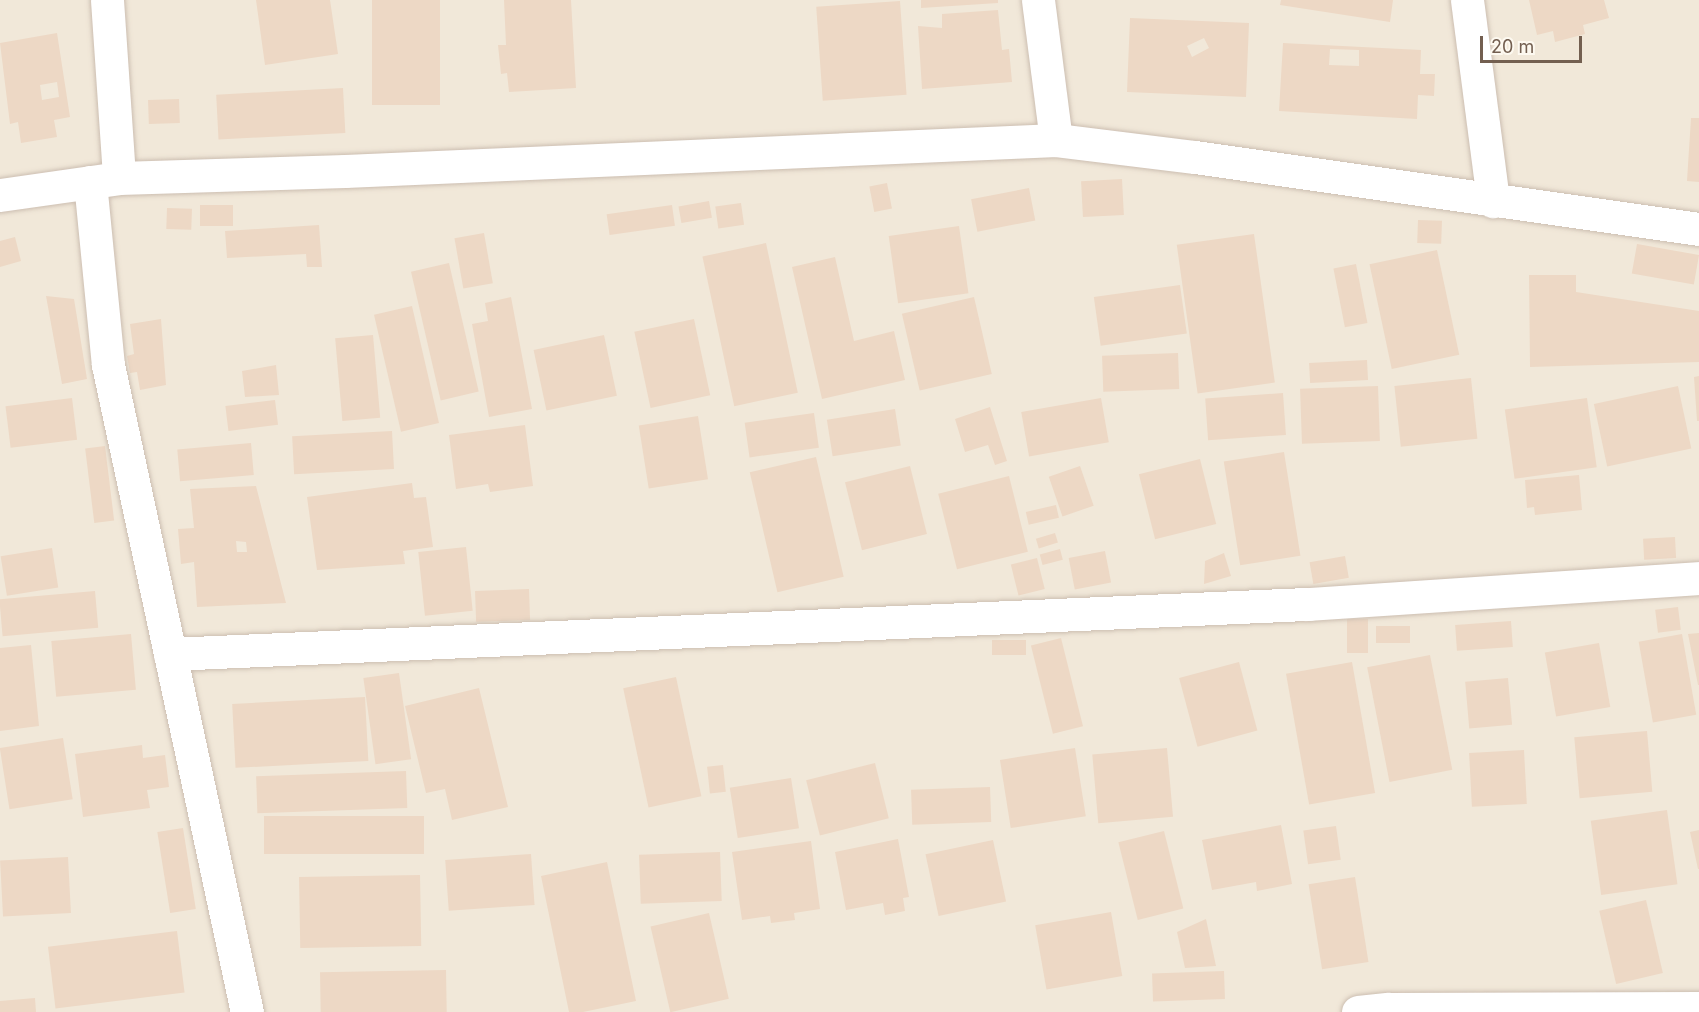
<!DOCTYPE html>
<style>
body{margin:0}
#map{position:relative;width:1699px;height:1012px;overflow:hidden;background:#faf5ea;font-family:Inter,sans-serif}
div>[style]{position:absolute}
.residential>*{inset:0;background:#f1e8d9;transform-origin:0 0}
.building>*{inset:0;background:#edd8c5;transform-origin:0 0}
.roads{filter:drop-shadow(0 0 2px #ccbeb1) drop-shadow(0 0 2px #ccbeb1)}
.street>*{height:33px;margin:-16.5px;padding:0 16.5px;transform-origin:16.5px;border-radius:16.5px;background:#fff}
span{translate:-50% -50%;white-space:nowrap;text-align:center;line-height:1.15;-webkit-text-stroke:5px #fdf9f0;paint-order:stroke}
.scale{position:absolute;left:1480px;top:36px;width:102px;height:27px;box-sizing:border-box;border:3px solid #735f50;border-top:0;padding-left:8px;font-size:18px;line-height:21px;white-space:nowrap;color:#735f50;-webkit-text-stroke:4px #fdf9f0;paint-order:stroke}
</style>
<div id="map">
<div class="residential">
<i style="left:0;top:0;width:1699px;height:1012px"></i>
</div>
<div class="building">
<i style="clip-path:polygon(256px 0,330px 0,338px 54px,265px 65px)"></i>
<i style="left:372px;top:0;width:68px;height:105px"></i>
<i style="clip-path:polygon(504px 0,571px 0,576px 88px,509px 92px,507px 73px,501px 74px,498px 45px,506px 45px)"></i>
<i style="clip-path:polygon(921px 0,998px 0,998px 3px,921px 8px)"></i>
<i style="clip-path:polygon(1281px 0,1393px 0,1390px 22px,1280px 5px)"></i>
<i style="clip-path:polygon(1529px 0,1604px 0,1609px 18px,1583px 25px,1585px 34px,1555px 42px,1553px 31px,1537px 35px)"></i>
<i style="left:900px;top:1px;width:94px;height:84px;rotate:86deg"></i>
<i style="clip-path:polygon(998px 10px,1002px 50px,1009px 49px,1012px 82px,922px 89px,918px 26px,942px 28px,942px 14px)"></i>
<i style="clip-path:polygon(evenodd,1130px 18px,1249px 23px,1246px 97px,1127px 92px,1130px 18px,1204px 38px,1209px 48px,1192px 57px,1187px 46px,1204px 38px)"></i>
<i style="clip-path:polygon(evenodd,57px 33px,70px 117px,54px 120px,57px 137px,21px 143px,18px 122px,10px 124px,0 43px,57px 33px,57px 82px,59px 97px,42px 100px,40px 85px,57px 82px)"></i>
<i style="clip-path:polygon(evenodd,1283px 43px,1421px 50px,1420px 74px,1435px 74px,1434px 96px,1418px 95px,1417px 119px,1279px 111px,1283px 43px,1330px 49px,1359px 50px,1359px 66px,1329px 65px,1330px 49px)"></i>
<i style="left:343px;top:88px;width:45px;height:127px;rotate:87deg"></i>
<i style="left:179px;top:99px;width:24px;height:31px;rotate:88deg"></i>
<i style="clip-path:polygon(1691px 118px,1699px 118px,1699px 182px,1687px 181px)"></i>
<i style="left:1122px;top:179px;width:36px;height:41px;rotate:87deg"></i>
<i style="left:887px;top:183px;width:26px;height:18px;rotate:79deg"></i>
<i style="left:1029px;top:188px;width:33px;height:59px;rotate:79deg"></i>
<i style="left:709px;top:201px;width:17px;height:31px;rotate:80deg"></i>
<i style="left:741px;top:203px;width:22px;height:26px;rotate:82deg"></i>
<i style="left:200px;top:205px;width:33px;height:21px"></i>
<i style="left:672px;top:205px;width:21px;height:66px;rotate:82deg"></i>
<i style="left:167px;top:208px;width:25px;height:21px;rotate:2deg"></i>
<i style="left:1418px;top:220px;width:24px;height:23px;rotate:2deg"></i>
<i style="clip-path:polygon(319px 225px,322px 267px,307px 267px,306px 254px,227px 258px,225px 231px)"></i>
<i style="left:959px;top:226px;width:68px;height:71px;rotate:82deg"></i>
<i style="left:484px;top:233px;width:51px;height:30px;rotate:80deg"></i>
<i style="left:1254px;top:234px;width:150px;height:78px;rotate:82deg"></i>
<i style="clip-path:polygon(15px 237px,21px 261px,0 267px,0 241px)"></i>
<i style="left:766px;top:243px;width:153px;height:65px;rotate:78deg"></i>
<i style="left:1637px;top:244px;width:63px;height:30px;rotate:10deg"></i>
<i style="left:1437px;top:250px;width:107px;height:69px;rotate:78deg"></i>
<i style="clip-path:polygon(835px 257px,854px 341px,894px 331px,905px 380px,822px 399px,792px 267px)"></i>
<i style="left:449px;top:263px;width:132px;height:39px;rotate:77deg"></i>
<i style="left:1356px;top:264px;width:60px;height:23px;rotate:79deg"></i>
<i style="clip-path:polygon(1529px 275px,1576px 275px,1576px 292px,1699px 311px,1699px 362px,1530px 367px)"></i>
<i style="left:1180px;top:285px;width:49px;height:87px;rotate:82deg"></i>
<i style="clip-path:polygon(46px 296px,74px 299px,87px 379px,62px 384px)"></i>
<i style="clip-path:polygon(511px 297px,532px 409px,489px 417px,472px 324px,488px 321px,485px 303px)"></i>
<i style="left:974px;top:297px;width:79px;height:74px;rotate:77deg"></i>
<i style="left:412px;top:306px;width:120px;height:39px;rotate:77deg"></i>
<i style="clip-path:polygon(161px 319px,166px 385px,140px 390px,137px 372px,130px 373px,127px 356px,134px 354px,130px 324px)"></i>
<i style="left:694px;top:319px;width:78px;height:61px;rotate:78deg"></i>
<i style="left:373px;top:335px;width:83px;height:38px;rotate:85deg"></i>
<i style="left:604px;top:335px;width:62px;height:72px;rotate:78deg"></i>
<i style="left:1178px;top:353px;width:36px;height:76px;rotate:88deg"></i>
<i style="left:1367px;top:360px;width:20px;height:58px;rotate:87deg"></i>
<i style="clip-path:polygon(276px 365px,279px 395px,245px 397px,242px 371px)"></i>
<i style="clip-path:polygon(1699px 376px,1699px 421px,1697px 421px,1694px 377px)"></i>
<i style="left:1471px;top:378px;width:61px;height:77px;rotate:84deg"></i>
<i style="left:1378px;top:386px;width:55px;height:78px;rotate:88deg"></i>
<i style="left:1678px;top:386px;width:64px;height:86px;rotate:78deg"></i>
<i style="left:1283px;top:393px;width:42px;height:78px;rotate:86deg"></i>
<i style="left:72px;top:398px;width:42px;height:67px;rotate:83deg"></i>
<i style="left:1101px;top:398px;width:45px;height:81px;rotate:80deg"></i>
<i style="left:1587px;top:398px;width:70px;height:83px;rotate:82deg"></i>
<i style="left:275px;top:400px;width:25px;height:50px;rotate:83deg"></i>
<i style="clip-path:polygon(990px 407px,1007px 461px,995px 465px,988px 445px,965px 452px,955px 419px)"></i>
<i style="left:895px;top:409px;width:37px;height:69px;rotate:81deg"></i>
<i style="left:814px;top:413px;width:35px;height:70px;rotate:82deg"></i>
<i style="left:698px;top:416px;width:64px;height:60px;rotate:81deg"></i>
<i style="clip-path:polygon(525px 425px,533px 486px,490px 492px,488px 484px,456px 489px,449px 435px)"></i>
<i style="left:392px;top:431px;width:38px;height:100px;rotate:87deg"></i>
<i style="left:251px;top:443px;width:32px;height:74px;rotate:85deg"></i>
<i style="left:105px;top:446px;width:75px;height:20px;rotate:83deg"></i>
<i style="left:1284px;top:452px;width:105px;height:61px;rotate:81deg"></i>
<i style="left:816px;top:457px;width:123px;height:68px;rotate:77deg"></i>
<i style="left:1200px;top:459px;width:67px;height:63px;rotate:76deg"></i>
<i style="left:910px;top:466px;width:70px;height:67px;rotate:76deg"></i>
<i style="left:1080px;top:466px;width:42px;height:33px;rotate:71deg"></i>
<i style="clip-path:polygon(1579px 475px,1582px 510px,1535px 515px,1534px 507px,1527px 508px,1525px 480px)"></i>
<i style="left:1009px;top:476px;width:78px;height:73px;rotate:76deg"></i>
<i style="clip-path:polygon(412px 483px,414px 498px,426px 497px,433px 547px,403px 551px,405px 564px,317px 570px,307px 497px)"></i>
<i style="clip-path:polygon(evenodd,256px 486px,286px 603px,197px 607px,194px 562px,181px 564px,178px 529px,194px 528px,190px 489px,256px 486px,236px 541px,246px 542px,247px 552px,237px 552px,236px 541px)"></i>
<i style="left:1056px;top:505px;width:13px;height:31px;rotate:77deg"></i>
<i style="left:1055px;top:533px;width:10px;height:20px;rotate:73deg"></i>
<i style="left:1675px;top:537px;width:21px;height:32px;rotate:87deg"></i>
<i style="left:466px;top:547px;width:64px;height:48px;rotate:84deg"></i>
<i style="left:52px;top:548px;width:40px;height:52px;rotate:81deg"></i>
<i style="left:1060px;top:549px;width:11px;height:21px;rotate:75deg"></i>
<i style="left:1105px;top:551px;width:32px;height:37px;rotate:79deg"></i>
<i style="clip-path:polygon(1224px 553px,1231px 576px,1204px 584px,1205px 561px)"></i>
<i style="left:1345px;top:556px;width:22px;height:36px;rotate:80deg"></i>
<i style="left:1037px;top:558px;width:32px;height:27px;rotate:76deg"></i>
<i style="left:529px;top:589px;width:31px;height:54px;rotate:88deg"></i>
<i style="left:95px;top:591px;width:37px;height:96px;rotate:85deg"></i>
<i style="left:1678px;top:607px;width:23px;height:23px;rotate:83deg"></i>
<i style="left:1347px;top:619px;width:21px;height:34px"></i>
<i style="left:1511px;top:621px;width:26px;height:56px;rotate:86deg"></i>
<i style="left:1410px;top:626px;width:17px;height:34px;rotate:90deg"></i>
<i style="clip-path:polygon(1699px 633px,1699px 685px,1698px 685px,1688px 634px)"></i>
<i style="left:131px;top:634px;width:56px;height:80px;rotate:85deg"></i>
<i style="left:1682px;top:634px;width:82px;height:44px;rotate:80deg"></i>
<i style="left:1061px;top:638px;width:91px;height:31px;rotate:76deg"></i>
<i style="left:1026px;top:640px;width:15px;height:34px;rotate:90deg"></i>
<i style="left:1599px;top:643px;width:65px;height:55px;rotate:80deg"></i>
<i style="clip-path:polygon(31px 645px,39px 726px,0 731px,0 648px)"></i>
<i style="left:1430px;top:655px;width:117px;height:64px;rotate:79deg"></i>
<i style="left:1239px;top:662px;width:71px;height:62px;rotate:75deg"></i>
<i style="left:1352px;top:662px;width:133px;height:67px;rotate:80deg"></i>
<i style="left:399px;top:673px;width:87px;height:36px;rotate:82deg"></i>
<i style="left:676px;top:677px;width:122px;height:54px;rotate:78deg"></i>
<i style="left:1508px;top:678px;width:47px;height:43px;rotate:85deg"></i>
<i style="clip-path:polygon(479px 688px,508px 807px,452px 820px,445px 789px,426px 793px,405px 706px)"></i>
<i style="left:365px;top:697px;width:64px;height:133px;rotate:87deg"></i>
<i style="left:1647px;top:731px;width:61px;height:73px;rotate:85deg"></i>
<i style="left:63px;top:738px;width:62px;height:64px;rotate:81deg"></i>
<i style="clip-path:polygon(142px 745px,143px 758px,165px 755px,169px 787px,147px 790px,150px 808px,83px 817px,75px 754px)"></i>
<i style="left:1075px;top:748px;width:69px;height:76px;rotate:81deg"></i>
<i style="left:1167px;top:748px;width:69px;height:75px;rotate:85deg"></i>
<i style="left:1524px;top:750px;width:54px;height:55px;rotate:87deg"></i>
<i style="left:875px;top:763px;width:57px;height:71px;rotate:76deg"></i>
<i style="left:723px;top:765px;width:27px;height:16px;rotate:84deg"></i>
<i style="left:406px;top:771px;width:37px;height:150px;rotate:88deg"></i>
<i style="left:791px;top:778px;width:51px;height:62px;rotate:81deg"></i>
<i style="left:990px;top:787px;width:35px;height:79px;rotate:88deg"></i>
<i style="left:1667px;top:810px;width:75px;height:77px;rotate:82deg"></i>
<i style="left:424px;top:816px;width:38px;height:160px;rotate:90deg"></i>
<i style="clip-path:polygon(1281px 825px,1292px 884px,1257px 891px,1256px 882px,1212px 890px,1202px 840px)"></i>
<i style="left:1336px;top:826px;width:34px;height:33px;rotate:82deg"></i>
<i style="left:183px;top:828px;width:82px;height:26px;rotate:81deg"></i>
<i style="clip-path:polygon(1699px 830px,1699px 869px,1698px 869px,1690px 832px)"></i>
<i style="left:1164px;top:831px;width:80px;height:47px;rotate:76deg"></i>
<i style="clip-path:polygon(898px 839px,909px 897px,903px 898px,905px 911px,885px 915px,883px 903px,846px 910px,835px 852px)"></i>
<i style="left:993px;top:840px;width:63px;height:69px;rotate:78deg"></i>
<i style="clip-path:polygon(811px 841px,820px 909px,794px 913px,795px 920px,771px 923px,770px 916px,742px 920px,732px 852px)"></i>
<i style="left:720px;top:852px;width:49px;height:81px;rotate:88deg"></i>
<i style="left:531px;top:854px;width:51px;height:86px;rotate:86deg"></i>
<i style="left:68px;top:857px;width:56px;height:68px;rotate:87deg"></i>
<i style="clip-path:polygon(607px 862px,636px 1001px,583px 1012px,569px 1012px,541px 876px)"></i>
<i style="left:420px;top:875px;width:71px;height:121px;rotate:89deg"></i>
<i style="left:1355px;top:877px;width:86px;height:47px;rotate:81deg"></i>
<i style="left:1646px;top:900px;width:75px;height:48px;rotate:77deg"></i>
<i style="left:1111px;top:912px;width:65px;height:77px;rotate:80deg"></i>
<i style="left:709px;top:913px;width:88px;height:60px;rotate:77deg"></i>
<i style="clip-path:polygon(1206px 919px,1216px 966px,1185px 968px,1177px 932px)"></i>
<i style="left:177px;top:931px;width:62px;height:130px;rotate:83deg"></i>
<i style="left:446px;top:970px;width:42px;height:126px;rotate:89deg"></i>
<i style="left:1224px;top:971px;width:28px;height:72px;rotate:88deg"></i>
<i style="clip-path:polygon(35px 998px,36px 1012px,0 1012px,0 1001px)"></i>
</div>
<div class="roads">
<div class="street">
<i style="left:107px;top:0;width:178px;rotate:86.1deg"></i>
<i style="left:1038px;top:0;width:141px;rotate:82.7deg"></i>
<i style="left:1467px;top:0;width:203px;rotate:82.6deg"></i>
<i style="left:90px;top:182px;width:184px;rotate:84.4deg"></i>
<i style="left:108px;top:365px;width:662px;rotate:77.88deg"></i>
<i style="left:0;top:195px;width:120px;rotate:-8.1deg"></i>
<i style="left:119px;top:178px;width:226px;rotate:-1.8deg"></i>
<i style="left:345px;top:171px;width:712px;rotate:-2.5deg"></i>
<i style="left:1056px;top:140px;width:140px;rotate:7deg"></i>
<i style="left:1195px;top:157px;width:509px;rotate:8.13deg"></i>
<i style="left:170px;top:654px;width:1139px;rotate:-2.52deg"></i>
<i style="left:1308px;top:604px;width:392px;rotate:-3.8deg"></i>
<i style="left:1358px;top:1012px;width:31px;rotate:-6deg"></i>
<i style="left:1389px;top:1009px;width:310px;rotate:-0.2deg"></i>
</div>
</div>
<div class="scale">20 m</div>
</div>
